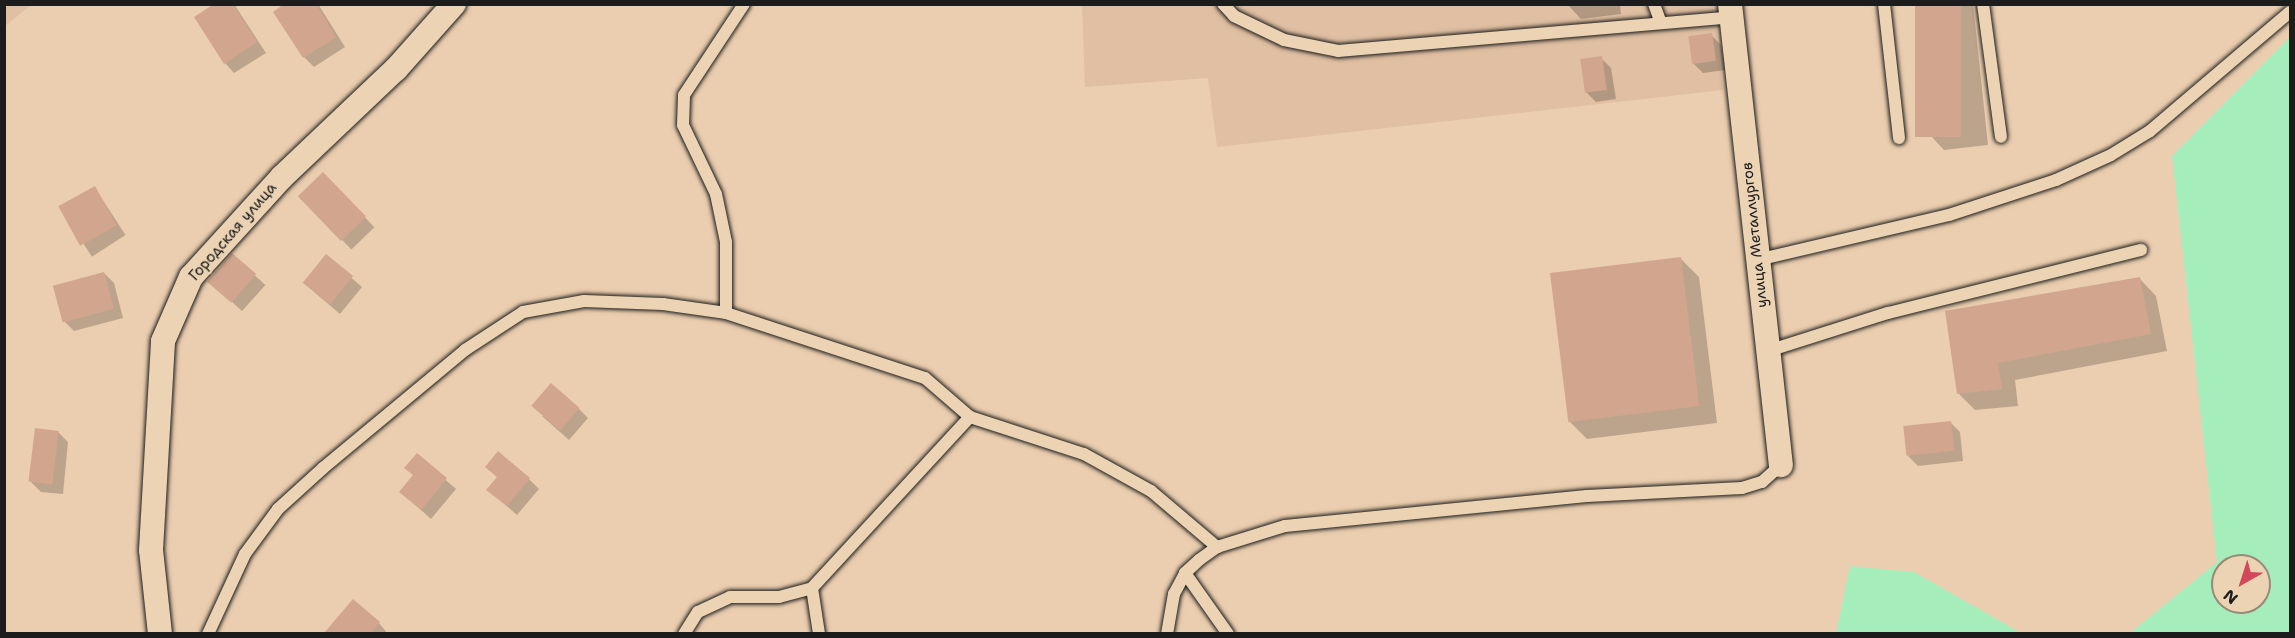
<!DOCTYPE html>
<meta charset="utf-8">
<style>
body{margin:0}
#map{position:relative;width:2295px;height:638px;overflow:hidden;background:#ebceaf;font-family:"Shantell Sans",sans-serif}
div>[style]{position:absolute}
.built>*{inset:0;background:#e0bfa2}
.green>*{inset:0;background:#a5eebc}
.shadow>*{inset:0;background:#0003;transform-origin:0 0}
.building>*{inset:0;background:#d2a68e;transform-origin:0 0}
.roads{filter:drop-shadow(0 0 2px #1c1c1c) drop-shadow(0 0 2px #1c1c1c)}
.service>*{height:12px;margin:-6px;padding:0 6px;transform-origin:6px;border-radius:6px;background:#ebd3b3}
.minor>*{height:24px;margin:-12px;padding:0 12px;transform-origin:12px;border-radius:12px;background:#ebd3b3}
span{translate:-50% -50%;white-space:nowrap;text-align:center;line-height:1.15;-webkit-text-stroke:4.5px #ebd3b3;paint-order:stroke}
.street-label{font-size:15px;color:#1c1c1c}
.frame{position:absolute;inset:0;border:6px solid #1c1c1c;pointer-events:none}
.north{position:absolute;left:2211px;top:554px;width:60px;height:60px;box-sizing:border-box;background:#ebd3b3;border:2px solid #988a77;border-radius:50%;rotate:219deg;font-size:16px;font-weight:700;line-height:24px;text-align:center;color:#1c1c1c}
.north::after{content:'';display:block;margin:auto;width:21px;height:27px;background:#d1495b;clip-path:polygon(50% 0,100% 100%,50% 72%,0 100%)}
</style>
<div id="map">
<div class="built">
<i style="clip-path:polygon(5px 4px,31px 4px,31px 5px,5px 26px)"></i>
<i style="clip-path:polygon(1082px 5px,1713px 5px,1723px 90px,1217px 147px,1208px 78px,1085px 87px)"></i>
</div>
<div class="green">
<i style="clip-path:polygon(evenodd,2290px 37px,2290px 633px,2130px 633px,2217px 562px,2172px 156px,2290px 37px,2223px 566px,2259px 566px,2259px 602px,2223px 602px,2223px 566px)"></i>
<i style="clip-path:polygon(1850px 566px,1914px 572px,2021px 633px,1836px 633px)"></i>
</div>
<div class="shadow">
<i style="clip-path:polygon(217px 4px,234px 4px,266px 53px,234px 73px,225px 63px)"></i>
<i style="clip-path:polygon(287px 4px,318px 4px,345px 47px,314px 67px,304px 57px)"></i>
<i style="clip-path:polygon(1567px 4px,1620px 4px,1621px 14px,1581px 19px)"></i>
<i style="clip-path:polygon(1916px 4px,1973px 4px,1988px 145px,1944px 150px,1930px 135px)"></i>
<i style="clip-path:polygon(1711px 35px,1721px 45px,1725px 70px,1703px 73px,1693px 63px)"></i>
<i style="clip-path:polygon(1601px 58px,1611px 68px,1616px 99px,1596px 102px,1586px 92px)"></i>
<i style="left:323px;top:174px;width:74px;height:32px;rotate:46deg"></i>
<i style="left:95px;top:188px;width:56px;height:40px;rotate:57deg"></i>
<i style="left:232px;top:255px;width:45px;height:35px;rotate:42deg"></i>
<i style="clip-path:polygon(326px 256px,362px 287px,340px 314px,314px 292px)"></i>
<i style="clip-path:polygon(1681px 259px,1699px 277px,1717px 423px,1587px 439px,1569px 421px)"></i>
<i style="clip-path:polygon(104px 273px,114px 283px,123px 318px,74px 331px,64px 321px)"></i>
<i style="clip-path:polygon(2140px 279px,2156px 296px,2167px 351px,2015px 380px,2018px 406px,1975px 410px,1958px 393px,1993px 307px)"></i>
<i style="clip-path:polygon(579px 409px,588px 418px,569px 440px,542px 416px)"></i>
<i style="clip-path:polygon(1950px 422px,1960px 432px,1963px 461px,1918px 466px,1908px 456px)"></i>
<i style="clip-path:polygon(58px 432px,68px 442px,63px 494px,41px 492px,31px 482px)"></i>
<i style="clip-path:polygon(417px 455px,456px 489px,431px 519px,401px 492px,414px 476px,406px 468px)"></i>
<i style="clip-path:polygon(487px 467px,529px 479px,539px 489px,517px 515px,488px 490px,498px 478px)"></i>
<i style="clip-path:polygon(353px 601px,379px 623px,388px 634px,337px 634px,331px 627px)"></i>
</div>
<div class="building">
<i style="clip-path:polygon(214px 4px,233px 4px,257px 42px,224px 64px,194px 17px)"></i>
<i style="clip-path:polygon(284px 4px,316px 4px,336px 37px,303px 58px,273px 12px)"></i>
<i style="left:1915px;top:4px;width:46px;height:133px"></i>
<i style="left:1712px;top:33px;width:28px;height:24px;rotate:82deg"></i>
<i style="left:1602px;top:56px;width:34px;height:22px;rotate:82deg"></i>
<i style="left:323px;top:172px;width:62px;height:35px;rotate:46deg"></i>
<i style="left:95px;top:186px;width:45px;height:42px;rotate:61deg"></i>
<i style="left:232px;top:253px;width:32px;height:38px;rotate:41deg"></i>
<i style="left:326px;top:254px;width:35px;height:37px;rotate:39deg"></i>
<i style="left:1681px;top:257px;width:150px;height:132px;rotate:83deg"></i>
<i style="left:104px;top:272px;width:38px;height:53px;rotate:75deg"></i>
<i style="clip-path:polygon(2140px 277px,2151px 334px,1998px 363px,2002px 389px,1957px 394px,1945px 311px)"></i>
<i style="left:551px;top:383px;width:38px;height:30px;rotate:41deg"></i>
<i style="left:1951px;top:421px;width:30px;height:48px;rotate:84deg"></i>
<i style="left:35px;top:428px;width:24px;height:54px;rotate:7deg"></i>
<i style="clip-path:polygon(498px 451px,530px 478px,507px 506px,486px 490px,497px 477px,485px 467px)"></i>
<i style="clip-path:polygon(417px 453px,447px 478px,421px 510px,399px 492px,413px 475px,404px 468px)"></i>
<i style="clip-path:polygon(353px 599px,380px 622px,371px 633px,324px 633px)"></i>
</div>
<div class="roads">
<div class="service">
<i style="left:1223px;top:4px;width:16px;rotate:47deg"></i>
<i style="left:1234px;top:16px;width:55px;rotate:25.6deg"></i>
<i style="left:1284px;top:40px;width:55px;rotate:11.5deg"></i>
<i style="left:1338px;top:51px;width:394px;rotate:-4.9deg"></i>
<i style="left:1654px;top:4px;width:20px;rotate:70deg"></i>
<i style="left:1884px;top:4px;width:135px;rotate:83.6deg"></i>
<i style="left:1983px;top:4px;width:134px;rotate:82.3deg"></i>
<i style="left:1757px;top:260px;width:197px;rotate:-13.2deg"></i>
<i style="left:1949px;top:215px;width:113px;rotate:-18.1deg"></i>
<i style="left:2056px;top:180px;width:60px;rotate:-24.4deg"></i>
<i style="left:2111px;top:155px;width:46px;rotate:-31.6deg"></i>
<i style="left:2150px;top:131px;width:184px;rotate:-40.4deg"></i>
<i style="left:726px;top:313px;width:71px;rotate:-90deg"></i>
<i style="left:726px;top:242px;width:49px;rotate:-101.8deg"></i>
<i style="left:716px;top:194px;width:76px;rotate:-115.6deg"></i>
<i style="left:683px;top:125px;width:30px;rotate:-88deg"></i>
<i style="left:684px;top:95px;width:109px;rotate:-56.6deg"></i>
<i style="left:1768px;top:351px;width:126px;rotate:-17.6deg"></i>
<i style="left:1888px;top:313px;width:261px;rotate:-14deg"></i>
<i style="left:1185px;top:573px;width:75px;rotate:54.8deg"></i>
<i style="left:812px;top:588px;width:47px;rotate:81.3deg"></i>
<i style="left:208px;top:634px;width:88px;rotate:-65.2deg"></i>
<i style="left:245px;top:554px;width:56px;rotate:-53.7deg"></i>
<i style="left:278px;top:509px;width:61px;rotate:-42.3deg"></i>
<i style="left:323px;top:468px;width:185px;rotate:-39.7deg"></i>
<i style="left:465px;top:350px;width:69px;rotate:-33.2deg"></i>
<i style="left:523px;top:312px;width:62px;rotate:-10.2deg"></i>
<i style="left:584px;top:301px;width:79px;rotate:2.2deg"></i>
<i style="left:663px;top:304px;width:64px;rotate:8.1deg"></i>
<i style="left:726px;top:313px;width:209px;rotate:18.1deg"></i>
<i style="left:925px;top:378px;width:60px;rotate:40.9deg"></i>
<i style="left:970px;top:417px;width:120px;rotate:18deg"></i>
<i style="left:1084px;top:454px;width:77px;rotate:28.9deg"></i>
<i style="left:1151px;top:491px;width:87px;rotate:40.3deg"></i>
<i style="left:684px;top:634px;width:26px;rotate:-58deg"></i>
<i style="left:698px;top:612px;width:35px;rotate:-25deg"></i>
<i style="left:730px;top:597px;width:49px"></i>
<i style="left:779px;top:597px;width:34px;rotate:-15deg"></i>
<i style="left:812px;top:588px;width:233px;rotate:-47.3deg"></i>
<i style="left:1167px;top:634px;width:41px;rotate:-80.1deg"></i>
<i style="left:1174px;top:594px;width:24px;rotate:-62deg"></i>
<i style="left:1185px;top:573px;width:19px;rotate:-43deg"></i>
<i style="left:1199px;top:560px;width:22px;rotate:-36deg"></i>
<i style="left:1217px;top:547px;width:71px;rotate:-17.2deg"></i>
<i style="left:1285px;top:526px;width:303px;rotate:-5.7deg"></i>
<i style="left:1587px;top:496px;width:155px;rotate:-3deg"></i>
<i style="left:1742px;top:488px;width:21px;rotate:-17deg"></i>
<i style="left:1762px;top:482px;width:25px;rotate:-42deg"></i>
</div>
<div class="minor">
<i style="left:1730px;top:4px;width:464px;rotate:83.7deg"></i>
<i style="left:160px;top:634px;width:84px;rotate:-96.1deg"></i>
<i style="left:151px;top:550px;width:209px;rotate:-86.7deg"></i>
<i style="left:163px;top:341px;width:70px;rotate:-66.4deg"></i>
<i style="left:191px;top:277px;width:135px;rotate:-47.7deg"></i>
<i style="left:282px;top:177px;width:157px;rotate:-43.5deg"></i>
<i style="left:396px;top:69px;width:87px;rotate:-48.3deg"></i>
</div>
</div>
<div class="street-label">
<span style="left:233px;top:232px;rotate:-49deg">Городская улица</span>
<span style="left:1755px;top:235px;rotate:-96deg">улица Металлургов</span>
</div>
<div class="frame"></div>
<div class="north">N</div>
</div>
